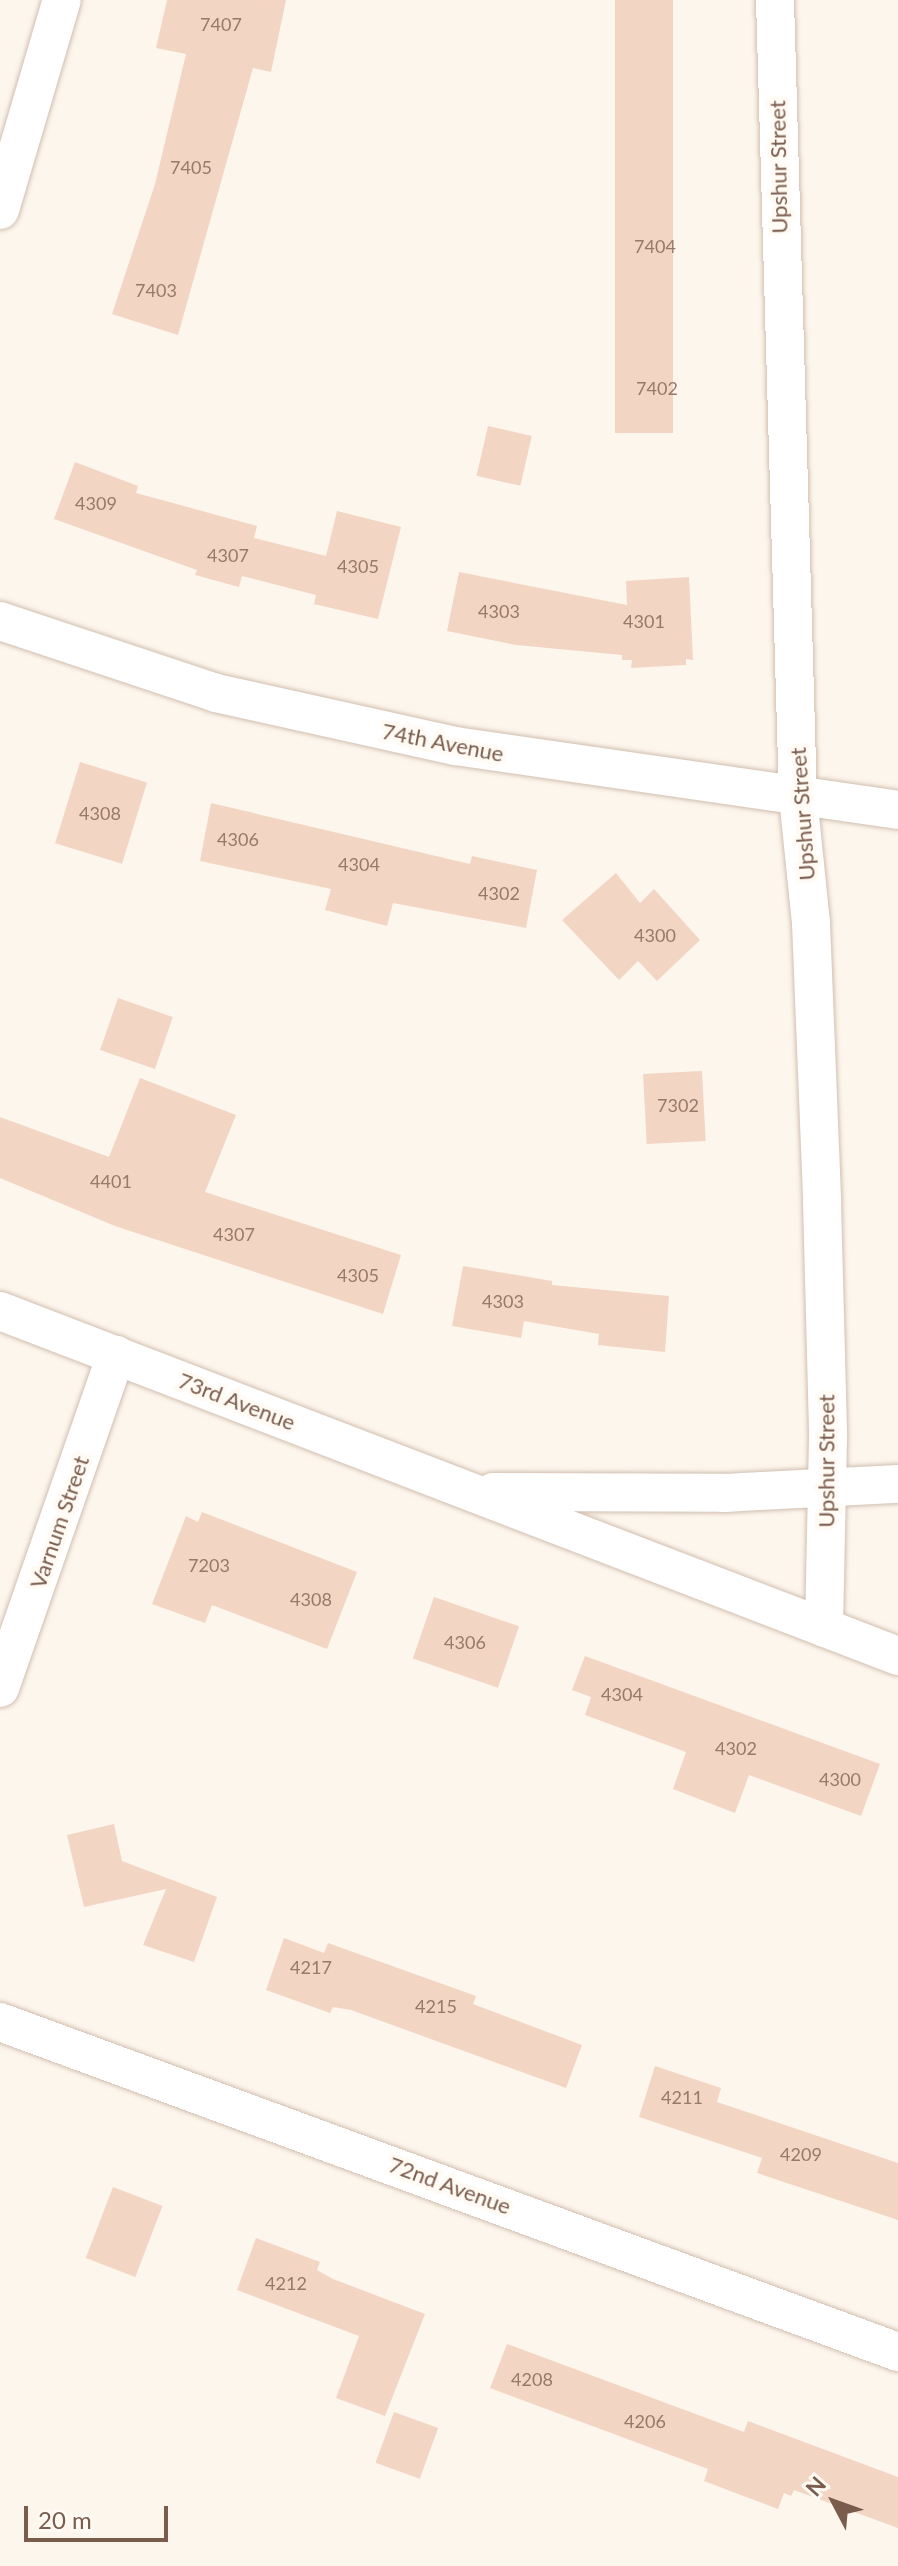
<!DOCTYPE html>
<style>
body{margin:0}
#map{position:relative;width:898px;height:2566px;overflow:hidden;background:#fdf6ec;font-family:Lato,sans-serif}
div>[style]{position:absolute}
.building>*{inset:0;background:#f3d5c3;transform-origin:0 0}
.roads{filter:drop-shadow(0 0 2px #d1beb0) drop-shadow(0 0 2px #d1beb0)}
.street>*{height:38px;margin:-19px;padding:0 19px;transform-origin:19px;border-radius:19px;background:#fff}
span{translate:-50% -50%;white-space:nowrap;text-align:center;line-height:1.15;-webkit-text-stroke:8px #fffaf3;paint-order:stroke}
.number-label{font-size:18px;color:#987a6a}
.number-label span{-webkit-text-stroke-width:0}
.street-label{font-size:22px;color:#7a5c4d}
.north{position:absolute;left:794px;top:2462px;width:80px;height:80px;-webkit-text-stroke:6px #fffaf3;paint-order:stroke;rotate:311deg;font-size:22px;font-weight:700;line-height:32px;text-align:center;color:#7a5c4d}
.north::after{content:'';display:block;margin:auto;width:28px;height:36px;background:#7a5c4d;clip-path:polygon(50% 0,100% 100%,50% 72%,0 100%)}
.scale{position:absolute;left:24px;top:2506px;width:144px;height:36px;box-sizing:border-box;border:4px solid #7a5c4d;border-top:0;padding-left:10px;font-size:24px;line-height:28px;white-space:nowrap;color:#7a5c4d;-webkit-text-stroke:6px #fffaf3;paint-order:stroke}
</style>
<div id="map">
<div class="building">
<i style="clip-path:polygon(167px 0,286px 0,271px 72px,253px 68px,178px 335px,112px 314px,155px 184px,186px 54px,156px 48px)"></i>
<i style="left:615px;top:0;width:58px;height:433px"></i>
<i style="left:488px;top:426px;width:45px;height:51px;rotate:13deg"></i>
<i style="clip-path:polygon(75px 462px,138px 486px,136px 493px,257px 526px,254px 538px,326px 556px,337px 511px,401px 527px,378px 619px,314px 604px,316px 595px,242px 576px,239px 587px,195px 575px,197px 570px,54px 519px)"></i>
<i style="clip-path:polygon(459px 572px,627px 605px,626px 581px,689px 577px,693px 660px,686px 659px,686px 665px,631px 668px,632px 660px,622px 660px,622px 655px,516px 645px,447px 631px)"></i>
<i style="left:80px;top:762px;width:70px;height:85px;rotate:17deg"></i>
<i style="clip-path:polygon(211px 803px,470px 864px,472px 856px,537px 870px,526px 928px,393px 903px,387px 926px,325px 910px,331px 889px,200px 861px)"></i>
<i style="clip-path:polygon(616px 873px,640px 903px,654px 889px,700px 940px,657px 981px,638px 961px,619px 980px,562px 920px)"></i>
<i style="left:118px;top:998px;width:58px;height:55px;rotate:19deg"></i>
<i style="left:702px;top:1071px;width:70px;height:59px;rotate:87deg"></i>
<i style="clip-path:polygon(140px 1078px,236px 1115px,205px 1192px,401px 1255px,383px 1314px,115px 1226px,0 1178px,0 1117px,109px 1157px)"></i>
<i style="clip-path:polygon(463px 1266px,552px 1281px,552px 1285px,669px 1296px,665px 1352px,598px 1345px,599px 1334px,524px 1321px,521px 1338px,452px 1326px)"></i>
<i style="clip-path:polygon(202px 1512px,357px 1572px,327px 1649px,212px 1605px,205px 1623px,152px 1604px,186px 1516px,198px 1522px)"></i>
<i style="left:434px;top:1597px;width:90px;height:65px;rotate:19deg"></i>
<i style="clip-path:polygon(585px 1656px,880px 1764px,861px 1816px,749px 1775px,735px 1813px,673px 1789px,686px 1752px,585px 1715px,591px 1697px,572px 1690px)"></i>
<i style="clip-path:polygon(114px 1824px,122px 1861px,217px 1897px,194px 1962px,143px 1945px,166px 1889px,84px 1907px,67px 1835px)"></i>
<i style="clip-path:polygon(284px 1938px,324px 1953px,328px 1943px,476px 1996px,473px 2004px,582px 2045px,566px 2088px,351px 2010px,333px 2007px,330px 2013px,266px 1990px)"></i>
<i style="clip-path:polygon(655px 2066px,721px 2088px,717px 2102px,898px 2163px,898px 2220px,757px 2173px,762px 2158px,639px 2117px)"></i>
<i style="left:113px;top:2187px;width:53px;height:76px;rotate:21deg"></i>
<i style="clip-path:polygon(256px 2238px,320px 2262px,317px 2270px,333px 2279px,425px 2314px,385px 2416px,336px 2398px,359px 2336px,237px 2290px)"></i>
<i style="clip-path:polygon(507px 2344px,744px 2432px,748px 2421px,898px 2477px,898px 2528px,794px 2490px,791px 2496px,784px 2493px,778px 2509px,704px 2481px,708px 2469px,490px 2388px)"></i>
<i style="left:394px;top:2412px;width:47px;height:54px;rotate:20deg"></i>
</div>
<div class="roads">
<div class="street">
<i style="left:775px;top:0;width:797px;rotate:88.35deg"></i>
<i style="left:798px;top:797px;width:127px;rotate:84.1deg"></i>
<i style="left:811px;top:923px;width:279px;rotate:87.7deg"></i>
<i style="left:822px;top:1202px;width:235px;rotate:88.5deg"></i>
<i style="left:828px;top:1437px;width:191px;rotate:91.2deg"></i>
<i style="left:0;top:210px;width:219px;rotate:-73.6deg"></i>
<i style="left:0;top:621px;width:228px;rotate:18.4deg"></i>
<i style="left:216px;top:693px;width:245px;rotate:12.5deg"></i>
<i style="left:455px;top:746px;width:448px;rotate:8.2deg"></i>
<i style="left:0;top:1311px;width:962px;rotate:21.02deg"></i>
<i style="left:493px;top:1492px;width:231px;rotate:0.2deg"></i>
<i style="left:724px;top:1493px;width:174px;rotate:-3deg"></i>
<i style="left:0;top:1688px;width:353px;rotate:-70.8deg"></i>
<i style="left:0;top:2022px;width:957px;rotate:20.18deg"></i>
</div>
</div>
<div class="number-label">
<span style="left:221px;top:24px">7407</span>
<span style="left:191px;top:167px">7405</span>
<span style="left:655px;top:246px">7404</span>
<span style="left:156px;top:290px">7403</span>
<span style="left:657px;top:388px">7402</span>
<span style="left:96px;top:503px">4309</span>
<span style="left:228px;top:555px">4307</span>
<span style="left:358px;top:566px">4305</span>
<span style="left:499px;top:611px">4303</span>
<span style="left:644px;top:621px">4301</span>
<span style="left:100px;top:813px">4308</span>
<span style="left:238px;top:839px">4306</span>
<span style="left:359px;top:864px">4304</span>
<span style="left:499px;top:893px">4302</span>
<span style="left:655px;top:935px">4300</span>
<span style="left:678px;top:1105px">7302</span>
<span style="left:111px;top:1181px">4401</span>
<span style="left:234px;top:1234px">4307</span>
<span style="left:358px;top:1275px">4305</span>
<span style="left:503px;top:1301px">4303</span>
<span style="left:209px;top:1565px">7203</span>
<span style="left:311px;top:1599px">4308</span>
<span style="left:465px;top:1642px">4306</span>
<span style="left:622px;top:1694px">4304</span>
<span style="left:736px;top:1748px">4302</span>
<span style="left:840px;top:1779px">4300</span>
<span style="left:311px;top:1967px">4217</span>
<span style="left:436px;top:2006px">4215</span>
<span style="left:682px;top:2097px">4211</span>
<span style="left:801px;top:2154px">4209</span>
<span style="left:286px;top:2283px">4212</span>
<span style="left:532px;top:2379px">4208</span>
<span style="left:645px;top:2421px">4206</span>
</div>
<div class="street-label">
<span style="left:778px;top:167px;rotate:-91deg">Upshur Street</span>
<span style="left:443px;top:742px;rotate:11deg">74th Avenue</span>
<span style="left:802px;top:814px;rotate:-94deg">Upshur Street</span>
<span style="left:237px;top:1401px;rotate:21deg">73rd Avenue</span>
<span style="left:826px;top:1461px;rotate:-90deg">Upshur Street</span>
<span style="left:59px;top:1522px;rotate:-71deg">Varnum Street</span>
<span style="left:450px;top:2185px;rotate:20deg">72nd Avenue</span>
</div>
<div class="north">N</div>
<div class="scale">20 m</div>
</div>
